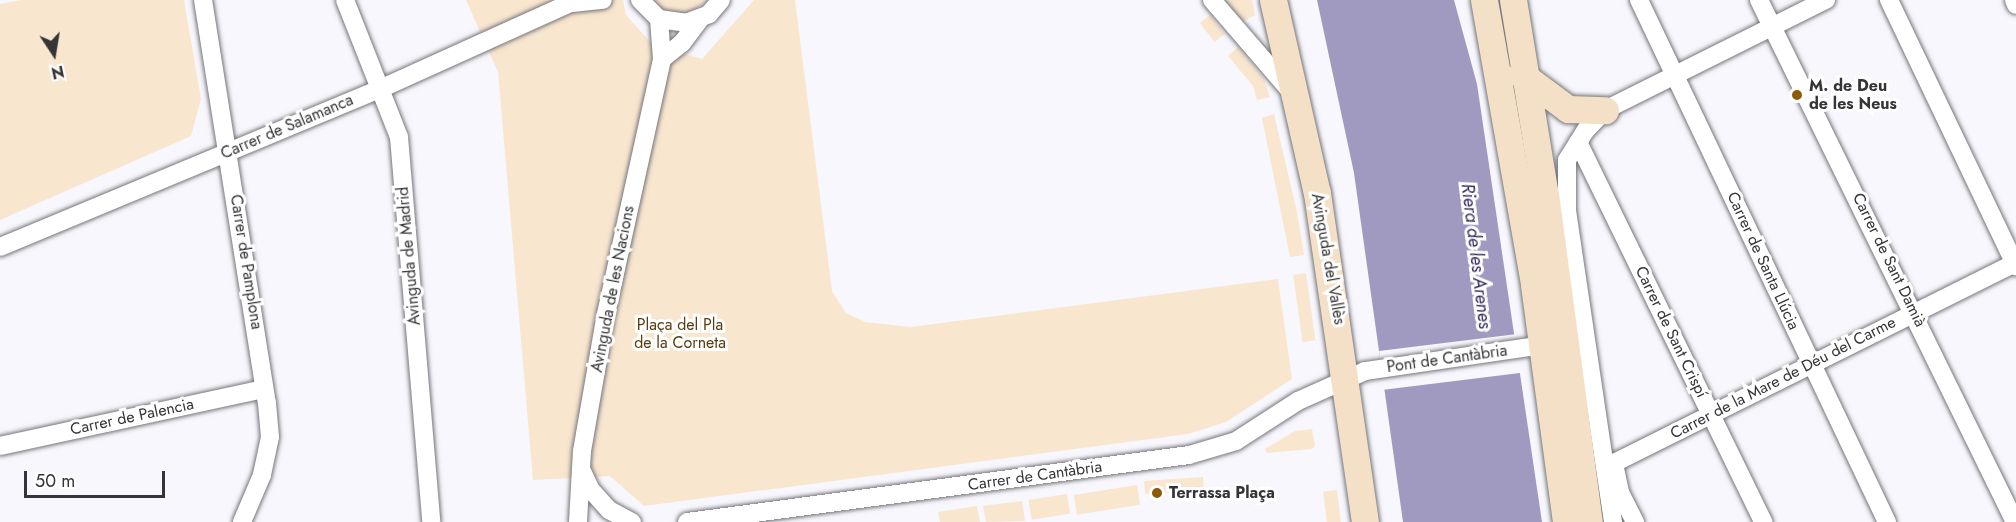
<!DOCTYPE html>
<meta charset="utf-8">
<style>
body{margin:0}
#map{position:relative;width:2016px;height:522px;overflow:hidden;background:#f8f7fd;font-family:Jost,sans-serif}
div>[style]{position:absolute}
.green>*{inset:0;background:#f9e6cf;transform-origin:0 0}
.water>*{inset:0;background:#a09ac1}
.pier>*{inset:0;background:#f8f7fd;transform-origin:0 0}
.roads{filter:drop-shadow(0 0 2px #76757b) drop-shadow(0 0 2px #76757b)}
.street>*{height:18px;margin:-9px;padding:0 9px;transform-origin:9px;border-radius:9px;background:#fff}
.secondary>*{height:27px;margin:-13.5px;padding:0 13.5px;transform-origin:13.5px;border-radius:13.5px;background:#f3e0c7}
.dots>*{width:16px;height:16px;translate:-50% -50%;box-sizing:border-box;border:3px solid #fff;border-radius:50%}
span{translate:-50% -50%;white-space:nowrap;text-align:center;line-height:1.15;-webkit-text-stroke:6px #fff;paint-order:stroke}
.poi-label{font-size:16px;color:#353537;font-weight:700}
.left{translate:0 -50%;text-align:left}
.street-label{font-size:16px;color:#353537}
.park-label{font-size:16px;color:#593b11}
.water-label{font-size:18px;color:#35285a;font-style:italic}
.north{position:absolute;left:24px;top:24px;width:60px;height:60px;-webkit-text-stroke:4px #fff;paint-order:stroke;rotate:168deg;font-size:16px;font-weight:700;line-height:24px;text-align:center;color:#353537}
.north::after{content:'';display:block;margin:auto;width:21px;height:27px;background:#353537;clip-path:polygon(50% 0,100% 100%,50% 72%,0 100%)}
.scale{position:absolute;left:24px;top:471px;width:141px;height:27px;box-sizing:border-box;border:3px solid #353537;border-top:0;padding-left:8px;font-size:18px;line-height:21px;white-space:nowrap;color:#353537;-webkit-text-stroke:4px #fff;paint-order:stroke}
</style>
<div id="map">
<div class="green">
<i style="clip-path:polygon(21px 0,184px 0,201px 99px,191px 136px,0 220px,0 4px)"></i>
<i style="clip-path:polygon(466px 0,623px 0,626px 15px,652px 44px,702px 59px,754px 0,795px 0,832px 291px,846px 313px,865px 322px,911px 327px,1278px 279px,1292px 379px,1226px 422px,1188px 434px,644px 506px,610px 476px,533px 480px,498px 72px)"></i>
<i style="clip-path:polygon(648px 0,709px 0,687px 14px,664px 12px)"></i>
<i style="clip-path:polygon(1222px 0,1252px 0,1255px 15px,1242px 22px)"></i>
<i style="left:1210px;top:15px;width:24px;height:13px;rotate:52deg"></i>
<i style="clip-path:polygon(1238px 47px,1264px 79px,1270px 97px,1257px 100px,1253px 86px,1228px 56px)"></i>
<i style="clip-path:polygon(1274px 114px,1297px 212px,1304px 255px,1290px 257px,1262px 118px)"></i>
<i style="left:1306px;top:273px;width:68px;height:13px;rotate:82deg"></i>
<i style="clip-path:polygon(1312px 429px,1315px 446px,1312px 449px,1267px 453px,1265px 449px,1295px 431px)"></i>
<i style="left:1203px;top:477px;width:13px;height:59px;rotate:86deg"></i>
<i style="left:1137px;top:485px;width:20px;height:64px;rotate:81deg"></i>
<i style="left:1337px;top:490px;width:32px;height:14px;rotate:83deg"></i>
<i style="left:1067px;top:494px;width:20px;height:39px;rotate:81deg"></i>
<i style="clip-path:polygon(1022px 501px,1025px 521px,986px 522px,983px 506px)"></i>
<i style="clip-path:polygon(977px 506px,980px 522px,940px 522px,938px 512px)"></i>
</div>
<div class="water">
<i style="clip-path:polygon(1317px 0,1454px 0,1477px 84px,1542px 522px,1403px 522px,1354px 173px)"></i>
</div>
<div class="pier">
<i style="left:1517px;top:334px;width:39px;height:139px;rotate:83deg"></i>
</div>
<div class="roads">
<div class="street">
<i style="left:203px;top:0;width:408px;rotate:81deg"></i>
<i style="left:267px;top:403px;width:34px;rotate:85deg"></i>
<i style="left:270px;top:437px;width:39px;rotate:102deg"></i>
<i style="left:262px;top:475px;width:51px;rotate:113.1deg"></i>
<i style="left:345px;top:0;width:147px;rotate:68.5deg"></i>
<i style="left:399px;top:137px;width:386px;rotate:85.2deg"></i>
<i style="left:640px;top:0;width:27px;rotate:45deg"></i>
<i style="left:659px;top:19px;width:27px;rotate:8deg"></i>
<i style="left:686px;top:23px;width:25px;rotate:-21deg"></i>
<i style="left:709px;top:14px;width:18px;rotate:-49deg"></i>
<i style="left:1212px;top:0;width:121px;rotate:49.3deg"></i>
<i style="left:1639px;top:0;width:578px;rotate:64.59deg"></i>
<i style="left:1759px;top:0;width:581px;rotate:63.88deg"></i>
<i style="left:1889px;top:0;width:295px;rotate:64.5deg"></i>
<i style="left:2014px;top:0;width:5px;rotate:68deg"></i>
<i style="left:572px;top:3px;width:31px;rotate:-6deg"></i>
<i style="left:662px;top:59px;width:26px;rotate:-39deg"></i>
<i style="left:682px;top:43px;width:30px;rotate:-53deg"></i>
<i style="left:1578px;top:142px;width:423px;rotate:64deg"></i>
<i style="left:0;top:247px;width:414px;rotate:-22.6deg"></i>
<i style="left:382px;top:88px;width:214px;rotate:-24.3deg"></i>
<i style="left:0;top:446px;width:269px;rotate:-12.2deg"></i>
<i style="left:581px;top:469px;width:23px;rotate:65deg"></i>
<i style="left:591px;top:490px;width:27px;rotate:48deg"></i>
<i style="left:609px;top:510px;width:26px;rotate:28deg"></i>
<i style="left:578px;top:522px;width:71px;rotate:-86.8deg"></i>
<i style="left:582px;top:451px;width:139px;rotate:-80.1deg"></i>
<i style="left:606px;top:314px;width:261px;rotate:-77.6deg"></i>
<i style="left:662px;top:59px;width:40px;rotate:-94.3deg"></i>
<i style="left:687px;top:522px;width:506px;rotate:-7.6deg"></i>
<i style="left:1189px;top:455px;width:49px;rotate:-16.6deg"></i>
<i style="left:1236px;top:441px;width:74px;rotate:-32.8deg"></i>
<i style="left:1298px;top:401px;width:73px;rotate:-24.1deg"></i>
<i style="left:1365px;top:371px;width:167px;rotate:-8.3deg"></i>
<i style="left:1613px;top:522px;width:316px;rotate:-98.4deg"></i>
<i style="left:1567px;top:209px;width:49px;rotate:-90deg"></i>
<i style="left:1567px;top:160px;width:36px;rotate:-58deg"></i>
<i style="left:1586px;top:130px;width:28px;rotate:-46deg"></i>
<i style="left:1605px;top:110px;width:247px;rotate:-26.5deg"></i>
<i style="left:1635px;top:522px;width:34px;rotate:-117deg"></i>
<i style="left:1620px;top:492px;width:30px;rotate:-102deg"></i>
<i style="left:1614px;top:463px;width:449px;rotate:-26.5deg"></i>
</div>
<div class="secondary">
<i style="left:1273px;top:0;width:198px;rotate:77.2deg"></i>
<i style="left:1317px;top:193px;width:332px;rotate:81.7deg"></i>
<i style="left:1484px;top:0;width:289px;rotate:80deg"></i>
<i style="left:1534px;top:285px;width:239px;rotate:82.3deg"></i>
<i style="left:1513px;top:0;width:204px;rotate:80.7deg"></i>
<i style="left:1546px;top:201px;width:324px;rotate:82.4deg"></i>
<i style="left:1521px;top:74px;width:59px;rotate:36.7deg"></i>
<i style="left:1568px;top:109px;width:37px;rotate:2deg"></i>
</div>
</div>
<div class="dots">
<i style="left:1797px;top:95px;background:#8d5a06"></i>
<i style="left:1157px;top:493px;background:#8d5a06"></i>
</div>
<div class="poi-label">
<span class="left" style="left:1809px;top:95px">M. de Deu<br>de les Neus</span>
<span class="left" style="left:1169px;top:493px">Terrassa Plaça</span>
</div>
<div class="street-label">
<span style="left:287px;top:127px;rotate:-23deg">Carrer de Salamanca</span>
<span style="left:409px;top:256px;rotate:-95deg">Avinguda de Madrid</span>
<span style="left:1328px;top:259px;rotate:80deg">Avinguda del Vallès</span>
<span style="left:1889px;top:260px;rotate:64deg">Carrer de Sant Damià</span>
<span style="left:1763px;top:261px;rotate:65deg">Carrer de Santa Llúcia</span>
<span style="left:246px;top:262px;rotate:81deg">Carrer de Pamplona</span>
<span style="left:613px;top:289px;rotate:-79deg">Avinguda de les Nacions</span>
<span style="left:1671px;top:332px;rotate:64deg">Carrer de Sant Crispí</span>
<span style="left:1447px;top:359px;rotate:-8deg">Pont de Cantàbria</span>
<span style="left:1783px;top:378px;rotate:-27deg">Carrer de la Mare de Déu del Carme</span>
<span style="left:132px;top:417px;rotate:-12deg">Carrer de Palencia</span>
<span style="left:1035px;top:476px;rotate:-8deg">Carrer de Cantàbria</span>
</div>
<div class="park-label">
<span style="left:680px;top:334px">Plaça del Pla<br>de la Corneta</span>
</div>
<div class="water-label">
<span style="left:1476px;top:256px;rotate:83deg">Riera de les Arenes</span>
</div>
<div class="north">N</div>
<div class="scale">50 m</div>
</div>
